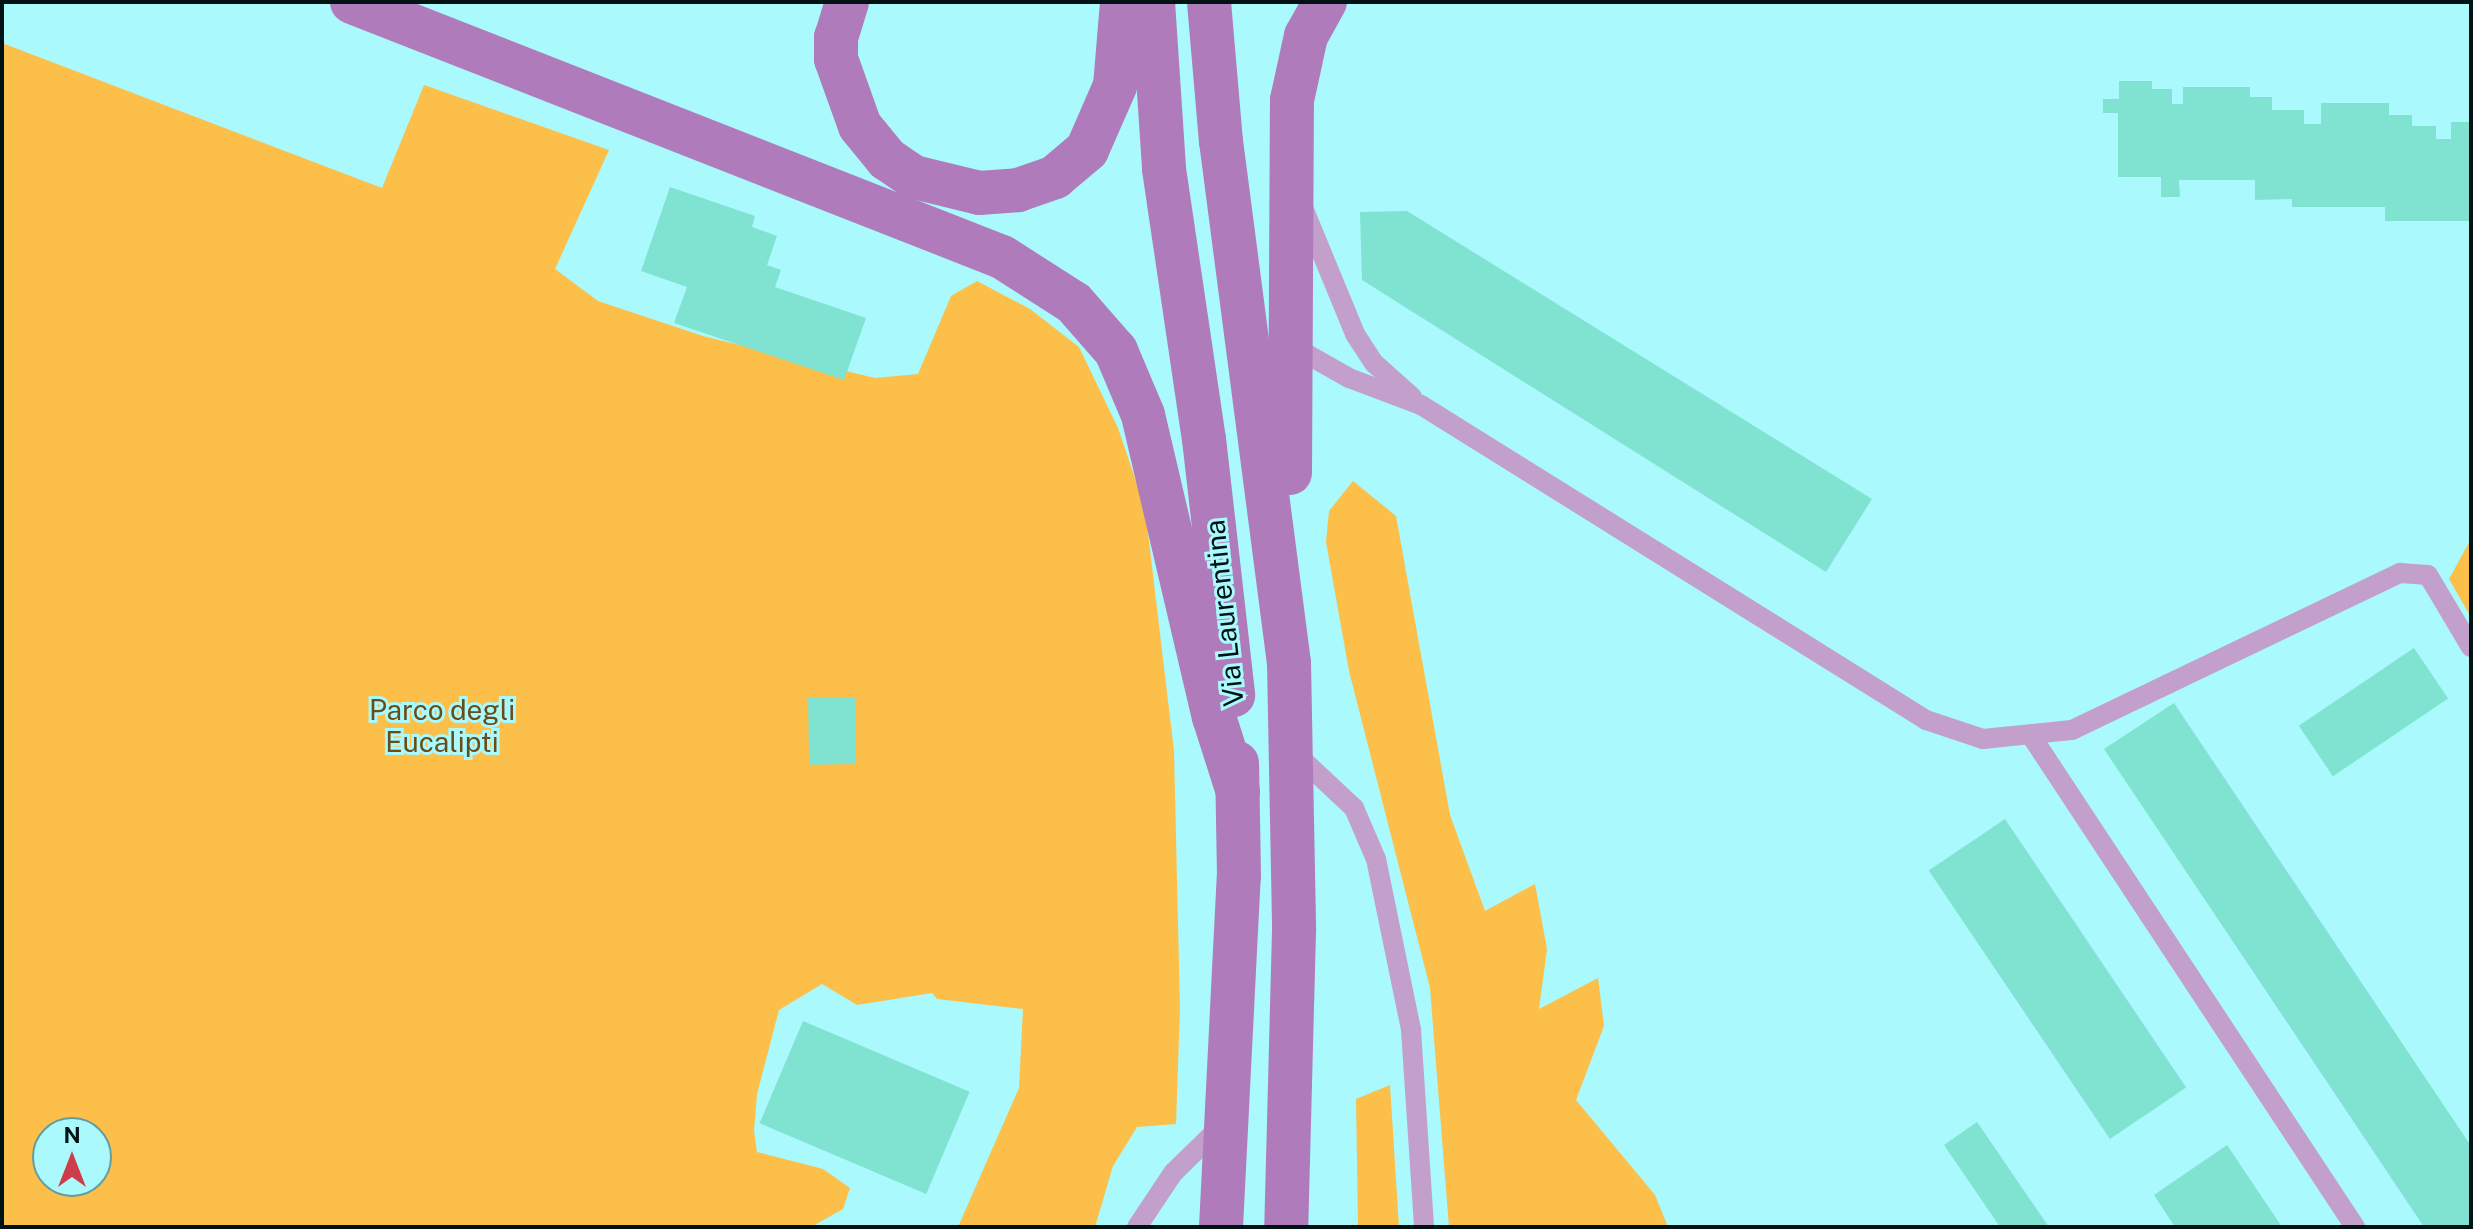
<!DOCTYPE html>
<style>
body{margin:0}
#map{position:relative;width:2473px;height:1229px;overflow:hidden;background:#a9f9fd;font-family:"Public Sans",sans-serif}
div>[style]{position:absolute}
.green>*{inset:0;background:#fcbf4a}
.building>*{inset:0;background:#80e3d1;transform-origin:0 0}
.lane>*{height:20px;margin:-10px;padding:0 10px;transform-origin:10px;border-radius:10px;background:#c3a0cb}
.secondary>*{height:44px;margin:-22px;padding:0 22px;transform-origin:22px;border-radius:22px;background:#b07bbb}
span{translate:-50% -50%;white-space:nowrap;text-align:center;line-height:1.15;-webkit-text-stroke:6px #a9f9fd;paint-order:stroke}
.street-label{font-size:28px;color:#001213}
.park-label{font-size:28px;color:#684d19}
.frame{position:absolute;inset:0;border:4px solid #001213;pointer-events:none}
.north{position:absolute;left:32px;top:1117px;width:80px;height:80px;box-sizing:border-box;background:#a9f9fd;border:2px solid #659d9f;border-radius:50%;rotate:0deg;font-size:22px;font-weight:700;line-height:32px;text-align:center;color:#001213}
.north::after{content:'';display:block;margin:auto;width:28px;height:36px;background:#cd3d4a;clip-path:polygon(50% 0,100% 100%,50% 72%,0 100%)}
</style>
<div id="map">
<div class="green">
<i style="clip-path:polygon(evenodd,2px 43px,382px 188px,424px 85px,609px 150px,555px 269px,598px 301px,703px 336px,875px 378px,918px 374px,951px 296px,977px 281px,1030px 309px,1079px 347px,1118px 428px,1145px 508px,1174px 751px,1180px 1008px,1176px 1124px,1137px 1127px,1113px 1166px,1095px 1227px,958px 1227px,1019px 1088px,1023px 1009px,937px 999px,932px 993px,857px 1005px,822px 984px,779px 1010px,757px 1094px,754px 1131px,757px 1152px,823px 1169px,850px 1188px,843px 1209px,811px 1227px,2px 1227px,2px 43px,48px 1133px,96px 1133px,96px 1181px,48px 1181px,48px 1133px)"></i>
<i style="clip-path:polygon(1353px 481px,1396px 516px,1450px 815px,1485px 911px,1535px 884px,1547px 949px,1539px 1009px,1598px 978px,1604px 1026px,1576px 1100px,1655px 1195px,1668px 1227px,1449px 1227px,1430px 988px,1349px 671px,1326px 542px,1329px 511px)"></i>
<i style="clip-path:polygon(2471px 539px,2471px 617px,2449px 579px)"></i>
<i style="clip-path:polygon(1390px 1085px,1399px 1227px,1358px 1227px,1356px 1099px)"></i>
</div>
<div class="building">
<i style="clip-path:polygon(2119px 81px,2152px 81px,2152px 89px,2172px 89px,2172px 104px,2183px 104px,2183px 87px,2250px 87px,2250px 97px,2272px 97px,2272px 110px,2304px 110px,2304px 124px,2321px 124px,2321px 103px,2389px 103px,2389px 115px,2412px 115px,2412px 126px,2436px 126px,2436px 139px,2451px 139px,2451px 122px,2471px 122px,2471px 221px,2385px 221px,2385px 207px,2292px 207px,2292px 199px,2255px 200px,2255px 180px,2179px 180px,2180px 197px,2161px 197px,2161px 177px,2118px 177px,2118px 113px,2103px 113px,2103px 99px,2119px 99px)"></i>
<i style="clip-path:polygon(670px 187px,755px 216px,752px 227px,777px 236px,767px 265px,781px 270px,775px 287px,866px 318px,844px 380px,674px 323px,687px 287px,641px 271px)"></i>
<i style="clip-path:polygon(1407px 211px,1872px 499px,1826px 572px,1362px 280px,1360px 212px)"></i>
<i style="left:2414px;top:648px;width:61px;height:139px;rotate:56deg"></i>
<i style="left:855px;top:697px;width:67px;height:47px;rotate:89deg"></i>
<i style="clip-path:polygon(2174px 703px,2471px 1146px,2471px 1227px,2424px 1227px,2104px 749px)"></i>
<i style="left:2005px;top:819px;width:324px;height:92px;rotate:56deg"></i>
<i style="left:803px;top:1021px;width:181px;height:111px;rotate:23deg"></i>
<i style="clip-path:polygon(1977px 1122px,2049px 1227px,2000px 1227px,1944px 1145px)"></i>
<i style="clip-path:polygon(2227px 1145px,2282px 1227px,2175px 1227px,2154px 1195px)"></i>
</div>
<div class="lane">
<i style="left:1304px;top:210px;width:134px;rotate:67.6deg"></i>
<i style="left:1355px;top:334px;width:35px;rotate:57deg"></i>
<i style="left:1374px;top:363px;width:51px;rotate:41.8deg"></i>
<i style="left:1289px;top:344px;width:69px;rotate:29.5deg"></i>
<i style="left:1349px;top:378px;width:77px;rotate:20.6deg"></i>
<i style="left:1421px;top:405px;width:595px;rotate:31.95deg"></i>
<i style="left:1926px;top:720px;width:60px;rotate:18.4deg"></i>
<i style="left:1983px;top:739px;width:89px;rotate:-5.8deg"></i>
<i style="left:2072px;top:730px;width:364px;rotate:-25.6deg"></i>
<i style="left:2400px;top:573px;width:28px;rotate:4deg"></i>
<i style="left:2428px;top:575px;width:84px;rotate:59.2deg"></i>
<i style="left:2032px;top:737px;width:587px;rotate:56.61deg"></i>
<i style="left:1292px;top:750px;width:85px;rotate:43.1deg"></i>
<i style="left:1354px;top:808px;width:56px;rotate:66.7deg"></i>
<i style="left:1376px;top:859px;width:175px;rotate:78.4deg"></i>
<i style="left:1411px;top:1030px;width:197px;rotate:86.2deg"></i>
<i style="left:1137px;top:1227px;width:65px;rotate:-56.3deg"></i>
<i style="left:1173px;top:1173px;width:71px;rotate:-44.4deg"></i>
</div>
<div class="secondary">
<i style="left:352px;top:2px;width:698px;rotate:21.42deg"></i>
<i style="left:1002px;top:257px;width:85px;rotate:32.6deg"></i>
<i style="left:1074px;top:303px;width:64px;rotate:48.8deg"></i>
<i style="left:1116px;top:351px;width:69px;rotate:67.1deg"></i>
<i style="left:1143px;top:415px;width:310px;rotate:76.8deg"></i>
<i style="left:1214px;top:717px;width:79px;rotate:72.3deg"></i>
<i style="left:847px;top:2px;width:37px;rotate:107deg"></i>
<i style="left:836px;top:37px;width:22px;rotate:90deg"></i>
<i style="left:836px;top:59px;width:71px;rotate:70.3deg"></i>
<i style="left:860px;top:126px;width:43px;rotate:50.7deg"></i>
<i style="left:887px;top:159px;width:32px;rotate:34deg"></i>
<i style="left:914px;top:177px;width:67px;rotate:13.8deg"></i>
<i style="left:979px;top:193px;width:39px;rotate:-4deg"></i>
<i style="left:1018px;top:190px;width:39px;rotate:-19deg"></i>
<i style="left:1055px;top:177px;width:42px;rotate:-40.2deg"></i>
<i style="left:1087px;top:150px;width:70px;rotate:-66.4deg"></i>
<i style="left:1115px;top:86px;width:84px;rotate:-85.2deg"></i>
<i style="left:1153px;top:2px;width:167px;rotate:86.2deg"></i>
<i style="left:1164px;top:169px;width:273px;rotate:81.6deg"></i>
<i style="left:1204px;top:439px;width:258px;rotate:83.5deg"></i>
<i style="left:1209px;top:2px;width:140px;rotate:85.1deg"></i>
<i style="left:1221px;top:141px;width:526px;rotate:82.58deg"></i>
<i style="left:1289px;top:663px;width:268px;rotate:88.9deg"></i>
<i style="left:1294px;top:931px;width:296px;rotate:91.5deg"></i>
<i style="left:1290px;top:473px;width:373px;rotate:-89.7deg"></i>
<i style="left:1292px;top:100px;width:66px;rotate:-77.7deg"></i>
<i style="left:1306px;top:36px;width:39px;rotate:-61deg"></i>
<i style="left:1221px;top:1227px;width:351px;rotate:-87.1deg"></i>
<i style="left:1239px;top:876px;width:113px;rotate:-91deg"></i>
</div>
<div class="street-label">
<span style="left:1224px;top:613px;rotate:-96deg">Via Laurentina</span>
</div>
<div class="park-label">
<span style="left:442px;top:726px">Parco degli<br>Eucalipti</span>
</div>
<div class="frame"></div>
<div class="north">N</div>
</div>
